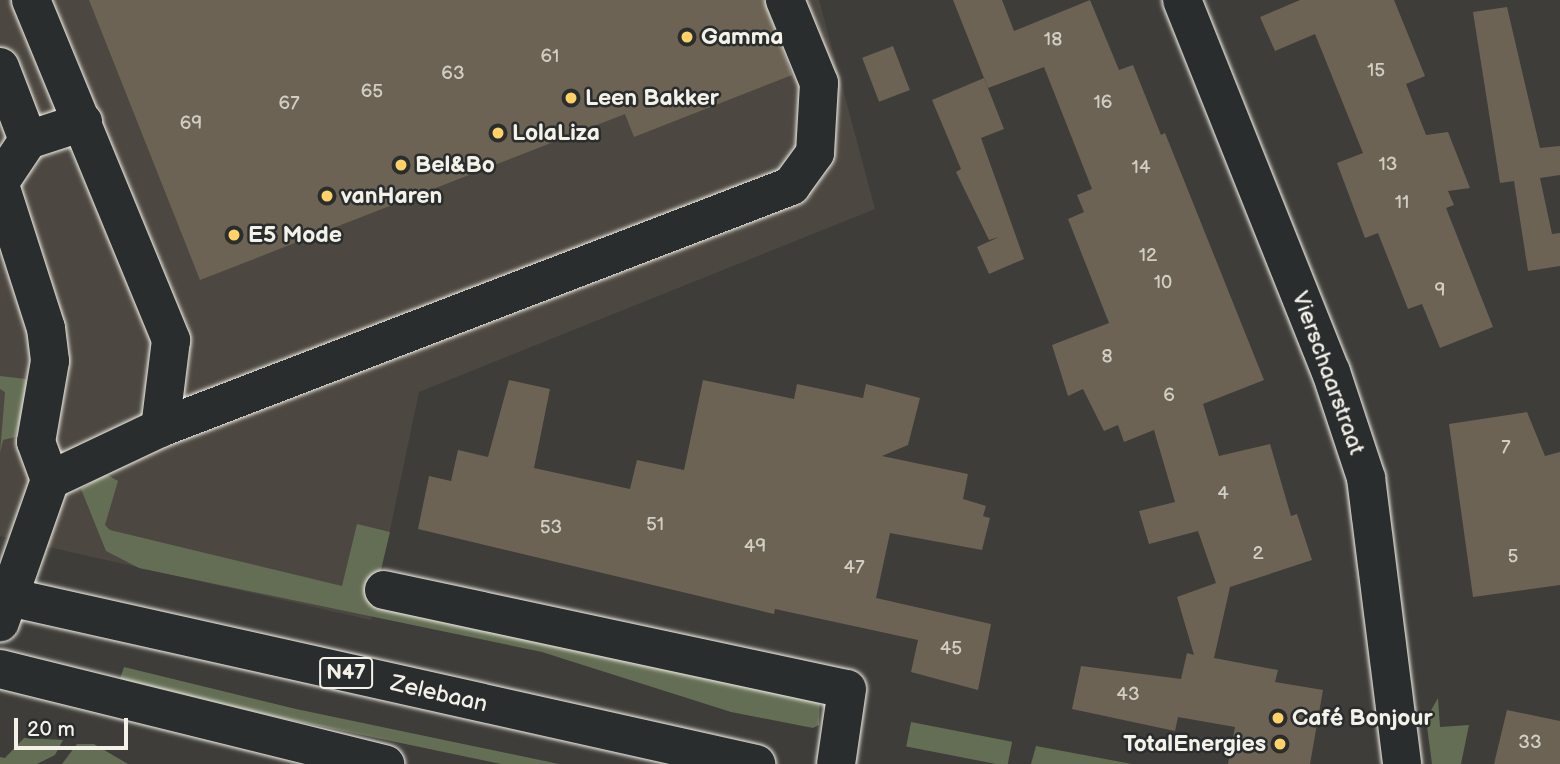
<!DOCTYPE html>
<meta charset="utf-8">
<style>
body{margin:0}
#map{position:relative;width:1560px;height:764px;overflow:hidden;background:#3e3d39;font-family:"Balsamiq Sans",sans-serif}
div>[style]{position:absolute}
.built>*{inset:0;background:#4c4841}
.green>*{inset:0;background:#636e54;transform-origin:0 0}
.building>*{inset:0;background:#6c6354;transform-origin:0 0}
.roads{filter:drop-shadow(0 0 2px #f4f1e8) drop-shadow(0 0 2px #f4f1e8)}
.minor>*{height:38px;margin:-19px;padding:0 19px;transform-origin:19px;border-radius:19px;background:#2a2d2e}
.major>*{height:38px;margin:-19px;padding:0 19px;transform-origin:19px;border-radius:19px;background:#2a2d2e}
.dots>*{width:19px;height:19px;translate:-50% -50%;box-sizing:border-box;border:4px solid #2a2d2e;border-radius:50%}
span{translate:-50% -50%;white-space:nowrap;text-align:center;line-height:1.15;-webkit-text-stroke:5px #2a2d2e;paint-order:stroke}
.number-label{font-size:19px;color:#d2cec3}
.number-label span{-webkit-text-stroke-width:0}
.shield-label span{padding:2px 5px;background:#2a2d2e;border:2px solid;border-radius:5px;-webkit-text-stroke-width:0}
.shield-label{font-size:21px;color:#f4f1e8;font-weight:700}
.poi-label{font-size:23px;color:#f4f1e8;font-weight:700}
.left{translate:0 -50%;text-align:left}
.right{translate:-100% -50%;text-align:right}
.street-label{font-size:23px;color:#f4f1e8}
.scale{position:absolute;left:14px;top:718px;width:114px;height:32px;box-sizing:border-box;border:4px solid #f4f1e8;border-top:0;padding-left:9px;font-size:21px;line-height:24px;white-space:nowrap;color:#f4f1e8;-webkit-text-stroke:5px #2a2d2e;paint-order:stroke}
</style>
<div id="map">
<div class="built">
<i style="clip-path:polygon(0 0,819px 0,875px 209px,419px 392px,371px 620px,0 536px)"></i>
</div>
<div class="green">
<i style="clip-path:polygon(0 376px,26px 379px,29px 389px,15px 437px,3px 440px,0 453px,5px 392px,0 389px)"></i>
<i style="clip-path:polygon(106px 474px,118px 481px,105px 525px,110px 530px,342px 586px,357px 524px,390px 532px,375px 594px,820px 700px,819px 725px,813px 728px,731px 712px,542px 652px,139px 568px,106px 551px,81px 489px)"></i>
<i style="clip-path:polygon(124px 667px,296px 709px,559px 764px,501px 764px,281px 718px,120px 679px)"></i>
<i style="clip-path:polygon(1438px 698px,1440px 727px,1469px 725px,1461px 764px,1432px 764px,1426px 719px)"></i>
<i style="left:911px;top:722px;width:103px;height:25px;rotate:11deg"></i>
<i style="clip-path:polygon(24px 738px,63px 740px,55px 755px,37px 764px,0 764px,0 757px,5px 758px)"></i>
<i style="clip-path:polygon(77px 744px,94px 744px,128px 764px,62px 764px)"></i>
<i style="clip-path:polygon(1036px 746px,1132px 764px,1031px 764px)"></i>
</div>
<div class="building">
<i style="clip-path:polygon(89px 0,764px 0,792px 75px,634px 137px,625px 114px,200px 280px)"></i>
<i style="clip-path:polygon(953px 0,1002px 0,1014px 31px,1090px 0,1119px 70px,1133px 65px,1161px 135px,1165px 133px,1264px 380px,1203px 404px,1219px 456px,1270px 444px,1291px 516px,1297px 514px,1312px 560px,1230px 587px,1214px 658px,1278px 670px,1275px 682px,1323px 690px,1310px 764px,1228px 764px,1235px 727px,1178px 717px,1175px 731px,1072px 709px,1081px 666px,1181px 679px,1187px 653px,1194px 655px,1177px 597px,1216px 583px,1198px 531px,1149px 544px,1139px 511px,1175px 502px,1154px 430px,1124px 442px,1118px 425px,1104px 431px,1083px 389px,1068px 396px,1052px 345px,1109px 323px,1068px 219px,1084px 212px,1077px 195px,1092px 189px,1044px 67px,988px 88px)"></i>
<i style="clip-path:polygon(1300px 0,1394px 0,1425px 76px,1406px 84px,1426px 135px,1448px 132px,1470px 188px,1448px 191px,1454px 205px,1446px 208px,1493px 327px,1440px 348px,1422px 304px,1408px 309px,1378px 233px,1365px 238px,1337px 163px,1363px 153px,1315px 34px,1275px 51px,1260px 17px)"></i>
<i style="clip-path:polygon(1507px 7px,1540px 148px,1560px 146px,1560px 175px,1540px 178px,1552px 234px,1560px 233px,1560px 266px,1528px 271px,1514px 181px,1500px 183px,1473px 12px)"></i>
<i style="left:893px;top:46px;width:47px;height:33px;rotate:69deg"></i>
<i style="clip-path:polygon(984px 78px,1004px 129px,981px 138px,1024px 259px,989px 274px,977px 247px,999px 237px,989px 240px,956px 172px,961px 169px,932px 100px)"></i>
<i style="clip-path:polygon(509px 380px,550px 389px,534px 468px,630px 489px,637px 460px,684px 470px,703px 380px,794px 399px,797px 384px,863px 398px,866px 384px,920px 398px,908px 445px,882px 456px,968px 474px,963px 499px,986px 506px,983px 516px,990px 518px,982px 550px,890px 533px,876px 598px,991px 624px,978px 690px,911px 672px,918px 640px,775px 609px,774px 614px,418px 529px,429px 476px,451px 481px,458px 450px,488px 457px)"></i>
<i style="clip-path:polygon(1527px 412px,1545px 456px,1560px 452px,1560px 585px,1473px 597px,1449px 424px)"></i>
<i style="clip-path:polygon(1507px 710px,1560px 721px,1560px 764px,1494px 764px)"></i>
</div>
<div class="roads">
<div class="minor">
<i style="left:31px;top:0;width:368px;rotate:67.6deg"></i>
<i style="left:171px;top:340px;width:89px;rotate:97.1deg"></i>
<i style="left:1182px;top:0;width:401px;rotate:68.2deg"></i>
<i style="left:1331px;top:372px;width:112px;rotate:71.7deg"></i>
<i style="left:1366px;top:478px;width:288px;rotate:82.8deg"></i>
<i style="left:0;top:67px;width:78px;rotate:69deg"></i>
<i style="left:0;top:182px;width:50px;rotate:-56.3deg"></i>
<i style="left:28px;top:140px;width:58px;rotate:-18.1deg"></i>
<i style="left:0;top:185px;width:150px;rotate:72.2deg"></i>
<i style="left:46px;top:328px;width:33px;rotate:83deg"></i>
<i style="left:50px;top:361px;width:82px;rotate:99.8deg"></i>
<i style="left:36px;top:442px;width:40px;rotate:69.8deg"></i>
<i style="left:50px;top:480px;width:151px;rotate:109.4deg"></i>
<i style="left:50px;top:480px;width:122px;rotate:-25.3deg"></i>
<i style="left:160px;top:428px;width:676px;rotate:-20.98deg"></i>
<i style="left:791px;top:186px;width:41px;rotate:-54deg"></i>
<i style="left:815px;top:153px;width:70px;rotate:-86.7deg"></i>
<i style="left:819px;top:83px;width:90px;rotate:-112.3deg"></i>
<i style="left:384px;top:590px;width:473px;rotate:12.1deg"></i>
<i style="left:847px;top:689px;width:76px;rotate:98.3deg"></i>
</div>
<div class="major">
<i style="left:0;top:595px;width:775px;rotate:12.6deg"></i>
<i style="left:0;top:669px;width:397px;rotate:13.9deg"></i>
</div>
</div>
<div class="dots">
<i style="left:687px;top:37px;background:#ffd166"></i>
<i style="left:571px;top:98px;background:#ffd166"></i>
<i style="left:498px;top:133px;background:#ffd166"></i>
<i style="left:401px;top:165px;background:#ffd166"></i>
<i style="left:327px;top:196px;background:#ffd166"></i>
<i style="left:234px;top:235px;background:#ffd166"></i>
<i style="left:1278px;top:718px;background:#ffd166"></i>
<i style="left:1280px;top:744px;background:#ffd166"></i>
</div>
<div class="number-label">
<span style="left:1053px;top:40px">18</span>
<span style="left:550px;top:57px">61</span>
<span style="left:1376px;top:71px">15</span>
<span style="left:453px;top:74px">63</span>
<span style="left:372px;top:92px">65</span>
<span style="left:1103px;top:103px">16</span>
<span style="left:289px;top:104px">67</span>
<span style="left:191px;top:124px">69</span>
<span style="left:1388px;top:165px">13</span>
<span style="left:1141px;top:168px">14</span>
<span style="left:1402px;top:203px">11</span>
<span style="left:1148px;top:256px">12</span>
<span style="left:1163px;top:283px">10</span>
<span style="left:1440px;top:291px">9</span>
<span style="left:1107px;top:357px">8</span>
<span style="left:1169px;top:396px">6</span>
<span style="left:1506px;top:448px">7</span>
<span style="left:1223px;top:494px">4</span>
<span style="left:655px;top:525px">51</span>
<span style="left:551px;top:528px">53</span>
<span style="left:755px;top:547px">49</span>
<span style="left:1258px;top:554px">2</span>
<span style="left:1513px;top:557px">5</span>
<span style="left:854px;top:568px">47</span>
<span style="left:951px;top:649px">45</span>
<span style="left:1128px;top:695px">43</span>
<span style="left:1530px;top:743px">33</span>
</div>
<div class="shield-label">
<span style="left:346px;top:673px">N47</span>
</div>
<div class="poi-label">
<span class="left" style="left:701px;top:37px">Gamma</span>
<span class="left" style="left:585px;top:98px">Leen Bakker</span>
<span class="left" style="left:512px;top:133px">LolaLiza</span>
<span class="left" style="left:415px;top:165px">Bel&amp;Bo</span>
<span class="left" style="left:341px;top:196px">vanHaren</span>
<span class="left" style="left:248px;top:235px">E5 Mode</span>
<span class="left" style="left:1292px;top:718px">Café Bonjour</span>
<span class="right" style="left:1266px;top:744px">TotalEnergies</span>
</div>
<div class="street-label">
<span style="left:1328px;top:373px;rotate:70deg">Vierschaarstraat</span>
<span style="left:439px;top:694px;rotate:13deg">Zelebaan</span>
</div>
<div class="scale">20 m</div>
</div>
